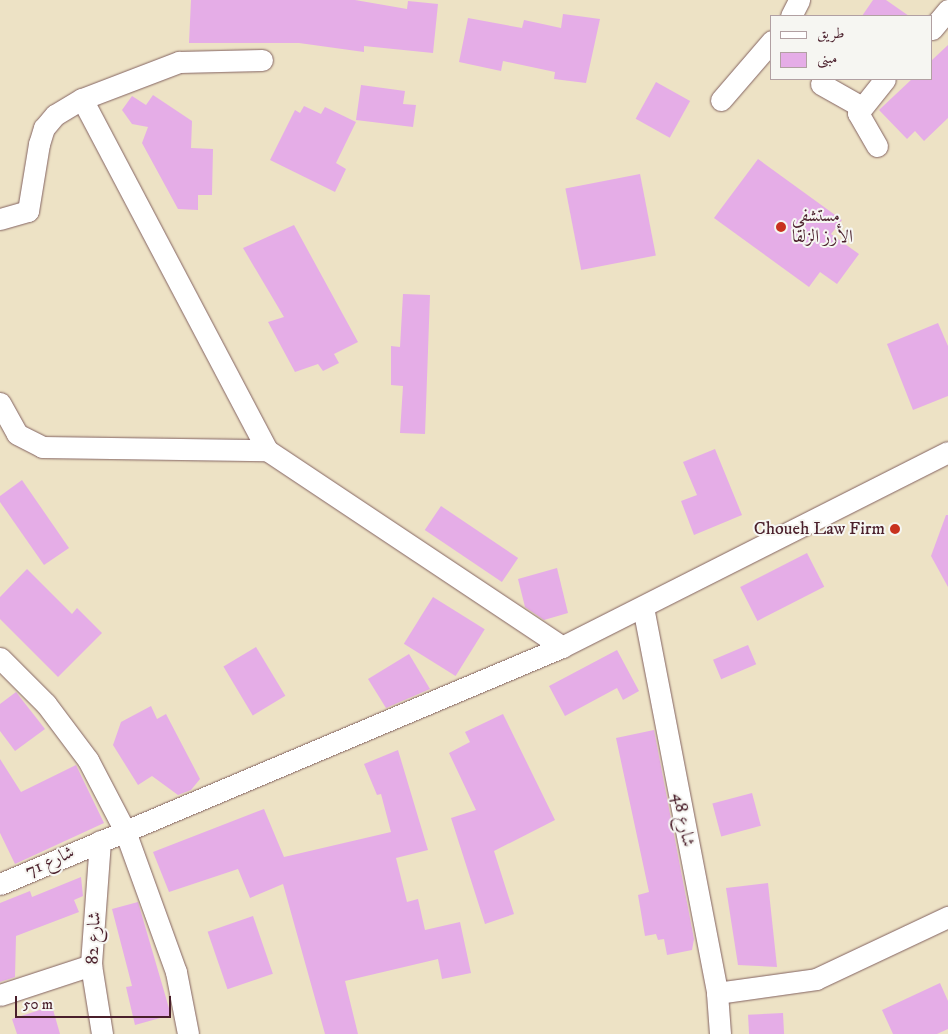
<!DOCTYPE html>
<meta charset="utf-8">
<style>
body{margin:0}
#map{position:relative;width:948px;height:1034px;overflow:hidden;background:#ede2c5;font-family:"IM FELL DW Pica",Amiri,serif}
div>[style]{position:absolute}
.building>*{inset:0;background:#e5ade7;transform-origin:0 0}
.roads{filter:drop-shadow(0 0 1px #836361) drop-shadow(0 0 1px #836361)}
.street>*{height:21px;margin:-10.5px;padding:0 10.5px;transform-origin:10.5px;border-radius:10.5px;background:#fff}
.dots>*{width:14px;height:14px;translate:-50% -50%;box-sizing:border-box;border:2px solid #f6f6f2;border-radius:50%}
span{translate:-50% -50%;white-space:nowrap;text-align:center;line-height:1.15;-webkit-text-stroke:4px #f6f6f2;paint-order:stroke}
.poi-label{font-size:18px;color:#4a1f2b}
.left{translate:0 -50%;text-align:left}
.right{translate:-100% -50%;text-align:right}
.street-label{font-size:18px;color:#4a1f2b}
.legend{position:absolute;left:770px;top:15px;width:162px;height:65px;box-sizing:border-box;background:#f6f6f2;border:1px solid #b1a0a2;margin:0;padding:6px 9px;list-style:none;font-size:15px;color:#4a1f2b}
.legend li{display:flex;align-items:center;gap:10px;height:25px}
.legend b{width:25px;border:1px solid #b1a0a2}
.scale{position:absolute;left:15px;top:996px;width:156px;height:22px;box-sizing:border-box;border:2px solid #4a1f2b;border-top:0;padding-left:6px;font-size:15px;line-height:18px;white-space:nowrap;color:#4a1f2b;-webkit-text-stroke:4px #f6f6f2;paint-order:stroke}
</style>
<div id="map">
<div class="building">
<i style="clip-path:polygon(191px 0,355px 0,407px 9px,408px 1px,438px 4px,433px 53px,364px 46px,364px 52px,299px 43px,189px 43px)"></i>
<i style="clip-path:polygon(873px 0,886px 0,909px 16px,862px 16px)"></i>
<i style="clip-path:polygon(563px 14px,600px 19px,586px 83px,554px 79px,555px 72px,503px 61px,501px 71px,459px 62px,468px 18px,522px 28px,524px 20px,561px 28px)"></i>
<i style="clip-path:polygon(948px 45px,948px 118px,924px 141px,915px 131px,907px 139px,879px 110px,912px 79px,932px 79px,932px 60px)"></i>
<i style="left:656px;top:82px;width:39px;height:42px;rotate:29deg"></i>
<i style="clip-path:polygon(361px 85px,405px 91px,403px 104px,416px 105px,413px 127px,356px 120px)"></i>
<i style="clip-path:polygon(153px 95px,192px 121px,191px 148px,213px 149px,212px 195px,198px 195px,198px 210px,178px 209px,142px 143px,148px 127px,132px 124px,122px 110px,132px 96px,146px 105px)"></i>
<i style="clip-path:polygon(304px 106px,321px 114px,325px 107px,356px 122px,336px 163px,346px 169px,335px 192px,270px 160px,295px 110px,300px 113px)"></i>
<i style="clip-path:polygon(758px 159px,842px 220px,831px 234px,859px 254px,837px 284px,820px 272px,809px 287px,714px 218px)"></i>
<i style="left:640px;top:174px;width:83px;height:76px;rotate:79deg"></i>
<i style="clip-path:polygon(294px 225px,358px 342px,334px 354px,339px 363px,323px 371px,318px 364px,295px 372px,268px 322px,284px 317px,243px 248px)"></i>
<i style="clip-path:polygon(403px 294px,430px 295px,425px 434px,400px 433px,403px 386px,391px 385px,391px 346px,400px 347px)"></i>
<i style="clip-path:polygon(938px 323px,948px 346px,948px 396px,913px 410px,887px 344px)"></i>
<i style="clip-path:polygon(715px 449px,742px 515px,694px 535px,681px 501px,697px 495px,683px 462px)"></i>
<i style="clip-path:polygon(22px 480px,69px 548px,44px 565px,0 502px,0 496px)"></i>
<i style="left:441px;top:506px;width:93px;height:29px;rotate:34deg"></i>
<i style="clip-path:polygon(946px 515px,948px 515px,948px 587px,931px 556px)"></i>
<i style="left:807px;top:553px;width:38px;height:75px;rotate:63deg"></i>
<i style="clip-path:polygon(557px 568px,568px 613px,544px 620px,525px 607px,518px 579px)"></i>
<i style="clip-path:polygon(27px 569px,72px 614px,77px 608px,102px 633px,58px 677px,0 619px,0 597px)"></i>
<i style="left:433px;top:597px;width:61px;height:55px;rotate:32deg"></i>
<i style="left:748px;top:645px;width:21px;height:38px;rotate:67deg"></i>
<i style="left:256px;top:647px;width:57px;height:38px;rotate:59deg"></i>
<i style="clip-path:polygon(617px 650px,639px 691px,623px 700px,617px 688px,565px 716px,549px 686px)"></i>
<i style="clip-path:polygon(409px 654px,430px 689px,386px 708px,368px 679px)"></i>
<i style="clip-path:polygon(16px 692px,45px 729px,15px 751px,0 731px,0 704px)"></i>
<i style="clip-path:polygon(151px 706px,157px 719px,166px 714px,200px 779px,191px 790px,178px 795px,152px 776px,138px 785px,113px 745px,121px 722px)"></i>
<i style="clip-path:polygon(503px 714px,555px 820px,494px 851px,514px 914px,485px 924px,451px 818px,476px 810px,449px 753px,470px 742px,465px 732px)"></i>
<i style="clip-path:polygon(654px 730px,694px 939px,692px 950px,667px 955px,664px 939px,658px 940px,656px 934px,645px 936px,638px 895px,649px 892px,616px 738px)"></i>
<i style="clip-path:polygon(398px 750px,428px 850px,396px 858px,407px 902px,418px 899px,425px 930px,460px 922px,471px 973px,442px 979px,438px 959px,345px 981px,358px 1034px,325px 1034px,283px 884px,250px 898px,238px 869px,169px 892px,153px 852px,264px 809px,284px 857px,391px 832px,381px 794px,377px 795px,364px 764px)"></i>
<i style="clip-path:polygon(0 759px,21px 792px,76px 765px,104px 823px,15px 864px,0 833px)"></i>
<i style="left:752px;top:793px;width:34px;height:41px;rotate:75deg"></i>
<i style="clip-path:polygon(81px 877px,83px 896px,74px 900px,79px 912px,16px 936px,15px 977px,0 982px,0 903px,30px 891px,32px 897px)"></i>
<i style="clip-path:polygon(768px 883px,777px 967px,738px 965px,726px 888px)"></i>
<i style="clip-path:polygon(138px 902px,171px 1015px,135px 1025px,126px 987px,132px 986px,112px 909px)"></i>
<i style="left:253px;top:916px;width:61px;height:48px;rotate:71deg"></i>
<i style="clip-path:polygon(940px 983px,948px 1001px,948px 1029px,937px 1034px,893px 1034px,882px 1010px)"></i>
<i style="clip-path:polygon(52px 1006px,60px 1034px,17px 1034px,12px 1019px)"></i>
<i style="left:783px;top:1013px;width:21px;height:35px;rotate:87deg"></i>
</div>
<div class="roads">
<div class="street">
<i style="left:791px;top:16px;width:18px;rotate:-63deg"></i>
<i style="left:932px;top:29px;width:25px;rotate:-50deg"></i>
<i style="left:821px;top:84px;width:45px;rotate:29.4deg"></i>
<i style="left:82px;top:99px;width:397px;rotate:62.2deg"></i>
<i style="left:721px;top:100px;width:78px;rotate:-49.2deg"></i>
<i style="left:877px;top:146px;width:38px;rotate:-120deg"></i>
<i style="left:858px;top:113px;width:43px;rotate:-51.5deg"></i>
<i style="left:0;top:219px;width:29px;rotate:-16deg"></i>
<i style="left:28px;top:211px;width:68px;rotate:-80.7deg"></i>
<i style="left:39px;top:144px;width:17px;rotate:-73deg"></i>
<i style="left:44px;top:128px;width:17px;rotate:-50deg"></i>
<i style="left:55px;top:115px;width:31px;rotate:-31deg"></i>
<i style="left:82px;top:99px;width:104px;rotate:-20.9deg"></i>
<i style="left:179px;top:62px;width:83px;rotate:-1.4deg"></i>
<i style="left:0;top:403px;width:35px;rotate:61deg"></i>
<i style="left:17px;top:434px;width:28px;rotate:27deg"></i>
<i style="left:42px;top:447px;width:225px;rotate:0.8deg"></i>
<i style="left:267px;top:450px;width:355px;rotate:33.7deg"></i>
<i style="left:643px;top:607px;width:393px;rotate:79.1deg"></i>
<i style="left:717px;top:993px;width:41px;rotate:85.8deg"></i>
<i style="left:0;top:658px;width:65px;rotate:45deg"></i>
<i style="left:46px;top:704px;width:70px;rotate:53.1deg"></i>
<i style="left:88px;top:760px;width:80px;rotate:62.5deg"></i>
<i style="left:125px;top:831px;width:150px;rotate:70.1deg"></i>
<i style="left:176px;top:972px;width:63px;rotate:79deg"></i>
<i style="left:100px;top:841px;width:124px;rotate:94.2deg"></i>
<i style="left:91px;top:965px;width:70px;rotate:80.9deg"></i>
<i style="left:0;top:884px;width:610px;rotate:-22.87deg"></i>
<i style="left:562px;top:647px;width:432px;rotate:-26.8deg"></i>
<i style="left:717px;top:993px;width:100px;rotate:-8deg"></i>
<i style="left:816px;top:979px;width:146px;rotate:-25.2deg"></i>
<i style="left:0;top:995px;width:96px;rotate:-18.2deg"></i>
</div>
</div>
<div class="dots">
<i style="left:781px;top:227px;background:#c8321e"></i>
<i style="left:895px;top:529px;background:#c8321e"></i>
</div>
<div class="poi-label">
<span class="left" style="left:792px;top:227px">مستشفى<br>الأرز الزلقا</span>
<span class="right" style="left:885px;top:529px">Choueh Law Firm</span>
</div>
<div class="street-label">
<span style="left:683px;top:820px;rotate:79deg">شارع 48</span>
<span style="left:50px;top:862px;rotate:-24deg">شارع 71</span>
<span style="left:94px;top:938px;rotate:-87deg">شارع 82</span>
</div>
<ul class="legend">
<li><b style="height:6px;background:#fff"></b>طريق</li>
<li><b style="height:14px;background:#e5ade7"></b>مبنى</li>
</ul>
<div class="scale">50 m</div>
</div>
